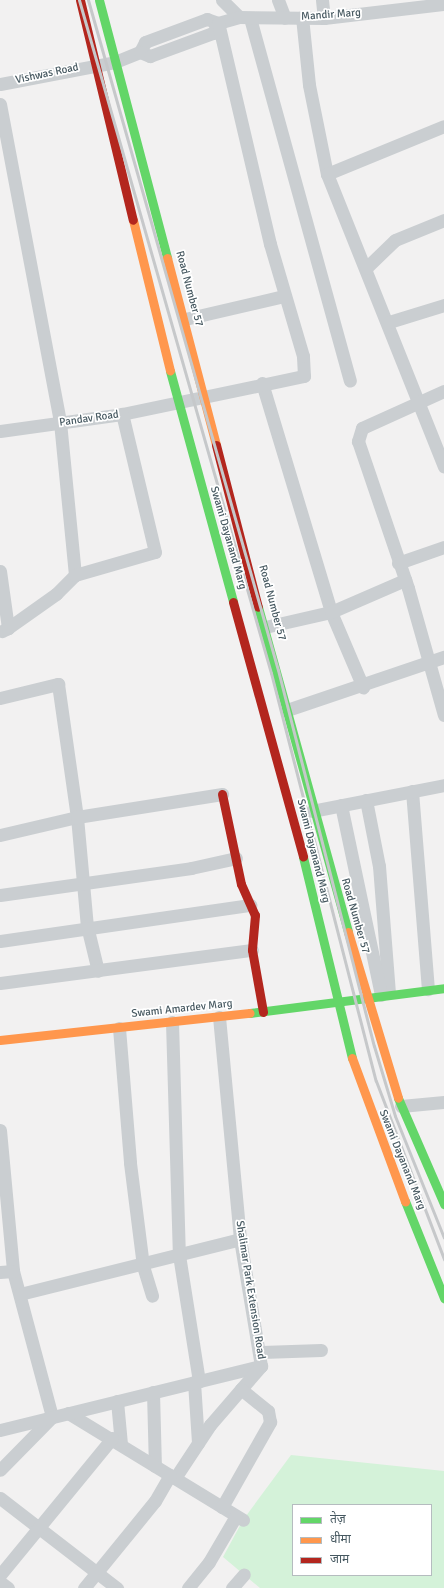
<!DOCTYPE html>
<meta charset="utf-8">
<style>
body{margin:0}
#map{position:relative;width:444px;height:1588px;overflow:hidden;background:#f2f1f1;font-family:Signika,"Noto Sans Devanagari",sans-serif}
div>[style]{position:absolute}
.green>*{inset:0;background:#d4f2d9}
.street>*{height:13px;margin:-6.5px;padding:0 6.5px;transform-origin:6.5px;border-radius:6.5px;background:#caced1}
.fast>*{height:9px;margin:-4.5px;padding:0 4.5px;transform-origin:4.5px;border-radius:4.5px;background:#63d668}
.slow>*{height:9px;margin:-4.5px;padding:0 4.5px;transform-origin:4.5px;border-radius:4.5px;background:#ff974d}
.jam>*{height:9px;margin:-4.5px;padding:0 4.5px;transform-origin:4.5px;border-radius:4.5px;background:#b3261e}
.rail>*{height:3px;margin:-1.5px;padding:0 1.5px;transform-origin:1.5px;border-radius:1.5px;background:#c6c8ca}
span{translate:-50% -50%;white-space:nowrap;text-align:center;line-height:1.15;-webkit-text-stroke:3.5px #fff;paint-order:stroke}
.street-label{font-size:11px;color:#465860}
.legend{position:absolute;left:292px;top:1504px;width:140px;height:72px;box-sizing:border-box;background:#fff;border:1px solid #b5bcbf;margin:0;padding:5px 7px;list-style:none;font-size:12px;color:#465860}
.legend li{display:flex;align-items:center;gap:8px;height:20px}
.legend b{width:20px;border:1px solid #b5bcbf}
</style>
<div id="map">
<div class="green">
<i style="clip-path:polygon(evenodd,291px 1455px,444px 1471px,444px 1588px,260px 1588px,223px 1557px,243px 1520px,291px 1455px,293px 1505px,431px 1505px,431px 1575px,293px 1575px,293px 1505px)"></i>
</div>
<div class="street">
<i style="left:222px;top:0;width:24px;rotate:45deg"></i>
<i style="left:278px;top:0;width:19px;rotate:69deg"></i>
<i style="left:322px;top:0;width:18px;rotate:84deg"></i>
<i style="left:302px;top:17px;width:68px;rotate:84.1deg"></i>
<i style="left:309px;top:85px;width:91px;rotate:78.6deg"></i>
<i style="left:327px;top:174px;width:315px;rotate:68.2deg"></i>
<i style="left:250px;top:18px;width:376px;rotate:74.6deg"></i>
<i style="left:140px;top:52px;width:11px;rotate:-63deg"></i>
<i style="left:145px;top:42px;width:66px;rotate:-20.4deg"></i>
<i style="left:207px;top:19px;width:12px;rotate:20deg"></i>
<i style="left:218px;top:23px;width:22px;rotate:-16deg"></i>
<i style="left:239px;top:17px;width:85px;rotate:0.7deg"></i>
<i style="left:324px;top:18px;width:121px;rotate:-6.7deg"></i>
<i style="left:0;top:84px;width:117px;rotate:-10.8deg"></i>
<i style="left:115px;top:62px;width:27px;rotate:-22deg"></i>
<i style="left:140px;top:52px;width:11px;rotate:22deg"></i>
<i style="left:150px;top:56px;width:67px;rotate:-20.1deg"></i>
<i style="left:213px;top:33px;width:11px;rotate:-63deg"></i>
<i style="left:0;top:104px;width:324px;rotate:79.3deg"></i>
<i style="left:60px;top:422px;width:154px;rotate:84.4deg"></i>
<i style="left:327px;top:174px;width:126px;rotate:-22.3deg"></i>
<i style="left:366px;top:268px;width:40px;rotate:-44deg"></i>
<i style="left:395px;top:240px;width:53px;rotate:-22.2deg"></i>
<i style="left:185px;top:319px;width:102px;rotate:-13.1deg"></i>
<i style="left:389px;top:322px;width:58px;rotate:-17.2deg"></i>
<i style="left:262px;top:383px;width:239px;rotate:73.2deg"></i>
<i style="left:331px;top:612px;width:82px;rotate:66.9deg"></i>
<i style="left:444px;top:391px;width:90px;rotate:155.7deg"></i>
<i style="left:362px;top:428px;width:14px;rotate:107deg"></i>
<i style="left:358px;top:441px;width:155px;rotate:71.2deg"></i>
<i style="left:408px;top:588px;width:132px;rotate:74.2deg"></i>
<i style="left:0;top:431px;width:123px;rotate:-7.9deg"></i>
<i style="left:122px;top:414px;width:186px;rotate:-11.8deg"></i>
<i style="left:304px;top:376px;width:20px;rotate:-93deg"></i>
<i style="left:303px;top:356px;width:117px;rotate:-106.4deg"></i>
<i style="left:270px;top:244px;width:227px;rotate:-103.2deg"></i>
<i style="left:398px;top:563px;width:49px;rotate:-19.2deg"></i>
<i style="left:0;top:571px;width:58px;rotate:82deg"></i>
<i style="left:8px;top:628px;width:7px;rotate:153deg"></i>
<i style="left:265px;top:627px;width:68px;rotate:-12.8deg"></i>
<i style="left:331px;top:612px;width:81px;rotate:-23.4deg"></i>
<i style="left:8px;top:628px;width:59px;rotate:-35.3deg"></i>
<i style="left:56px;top:594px;width:27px;rotate:-45deg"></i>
<i style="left:75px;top:575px;width:83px;rotate:-16deg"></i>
<i style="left:155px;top:552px;width:142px;rotate:-103.4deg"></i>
<i style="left:0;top:698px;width:60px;rotate:-13.6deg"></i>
<i style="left:58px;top:684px;width:134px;rotate:81.9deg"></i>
<i style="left:77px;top:817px;width:109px;rotate:84.8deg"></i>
<i style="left:87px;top:926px;width:46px;rotate:76.3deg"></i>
<i style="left:287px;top:710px;width:166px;rotate:-18.7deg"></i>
<i style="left:412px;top:791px;width:199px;rotate:85.4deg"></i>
<i style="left:366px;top:800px;width:67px;rotate:78.9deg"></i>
<i style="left:379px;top:866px;width:127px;rotate:85.5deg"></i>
<i style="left:341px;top:805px;width:194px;rotate:78.1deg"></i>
<i style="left:312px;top:811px;width:135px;rotate:-11.1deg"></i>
<i style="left:0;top:835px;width:79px;rotate:-13.2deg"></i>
<i style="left:77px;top:817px;width:147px;rotate:-9deg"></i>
<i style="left:0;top:895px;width:193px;rotate:-8deg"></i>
<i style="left:191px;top:868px;width:46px;rotate:-12.5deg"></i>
<i style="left:0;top:941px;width:253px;rotate:-8.2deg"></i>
<i style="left:0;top:983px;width:254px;rotate:-7.5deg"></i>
<i style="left:172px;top:1022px;width:233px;rotate:88.3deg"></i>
<i style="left:179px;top:1255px;width:128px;rotate:81deg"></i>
<i style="left:119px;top:1028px;width:135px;rotate:85.3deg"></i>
<i style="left:130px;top:1163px;width:104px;rotate:82.8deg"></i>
<i style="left:143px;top:1266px;width:31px;rotate:73deg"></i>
<i style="left:401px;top:1106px;width:43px;rotate:-5.3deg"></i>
<i style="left:0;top:1130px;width:142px;rotate:84.7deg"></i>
<i style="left:13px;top:1271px;width:151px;rotate:75deg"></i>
<i style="left:52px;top:1417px;width:74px;rotate:134.5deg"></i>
<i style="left:0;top:1272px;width:13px;rotate:-4deg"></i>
<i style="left:20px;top:1294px;width:227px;rotate:-14deg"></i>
<i style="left:262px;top:1352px;width:59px;rotate:-1.9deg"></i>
<i style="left:194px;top:1382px;width:61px;rotate:86.2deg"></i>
<i style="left:153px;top:1392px;width:74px;rotate:88.5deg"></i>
<i style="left:117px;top:1401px;width:43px;rotate:84.7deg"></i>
<i style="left:68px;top:1413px;width:205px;rotate:31.4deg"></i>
<i style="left:0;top:1430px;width:269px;rotate:-13.8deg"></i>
<i style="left:261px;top:1366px;width:129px;rotate:-99.4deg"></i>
<i style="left:240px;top:1239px;width:223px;rotate:-95.4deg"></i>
<i style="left:175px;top:1478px;width:64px;rotate:-56.6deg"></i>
<i style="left:210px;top:1425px;width:78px;rotate:-49.2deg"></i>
<i style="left:0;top:1498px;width:148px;rotate:37.6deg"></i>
<i style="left:222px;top:1507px;width:98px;rotate:-60.5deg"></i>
<i style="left:270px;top:1422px;width:11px;rotate:-100deg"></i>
<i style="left:268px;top:1411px;width:35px;rotate:-141deg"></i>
<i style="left:0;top:1575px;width:177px;rotate:-50.7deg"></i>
<i style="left:0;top:1582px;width:10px;rotate:37deg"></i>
<i style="left:84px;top:1588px;width:112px;rotate:-50.8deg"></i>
<i style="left:155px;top:1501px;width:30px;rotate:-60deg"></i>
<i style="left:188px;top:1588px;width:33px;rotate:-51deg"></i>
<i style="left:209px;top:1562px;width:53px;rotate:-59.6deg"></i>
<i style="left:232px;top:1588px;width:18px;rotate:-49deg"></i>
</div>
<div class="fast">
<i style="left:99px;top:0;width:267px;rotate:75.2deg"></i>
<i style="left:170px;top:371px;width:239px;rotate:74.7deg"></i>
<i style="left:258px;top:607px;width:337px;rotate:74.5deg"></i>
<i style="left:303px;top:857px;width:207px;rotate:76.3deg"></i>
<i style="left:250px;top:1013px;width:196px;rotate:-7.3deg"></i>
<i style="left:398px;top:1098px;width:116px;rotate:66.5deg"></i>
<i style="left:405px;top:1201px;width:105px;rotate:68.1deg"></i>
</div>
<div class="slow">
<i style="left:133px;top:220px;width:155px;rotate:76.2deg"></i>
<i style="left:167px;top:258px;width:193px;rotate:75.3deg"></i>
<i style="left:348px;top:932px;width:173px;rotate:73.2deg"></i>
<i style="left:0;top:1040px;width:251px;rotate:-6.2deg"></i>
<i style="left:352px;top:1058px;width:153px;rotate:69.7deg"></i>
</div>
<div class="jam">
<i style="left:80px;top:0;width:226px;rotate:76.5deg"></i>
<i style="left:216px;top:445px;width:167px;rotate:75.5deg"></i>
<i style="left:233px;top:602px;width:264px;rotate:74.6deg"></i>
<i style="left:222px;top:794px;width:92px;rotate:78.1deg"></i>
<i style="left:241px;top:884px;width:34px;rotate:66deg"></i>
<i style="left:255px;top:915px;width:35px;rotate:95deg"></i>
<i style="left:252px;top:950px;width:63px;rotate:79.9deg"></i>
</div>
<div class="rail">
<i style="left:79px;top:0;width:700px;rotate:74.08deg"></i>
<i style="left:271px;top:673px;width:421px;rotate:75.6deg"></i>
<i style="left:376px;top:1081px;width:191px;rotate:69.1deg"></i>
<i style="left:88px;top:0;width:696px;rotate:74.17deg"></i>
<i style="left:278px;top:670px;width:388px;rotate:75.7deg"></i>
<i style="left:374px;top:1046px;width:73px;rotate:73.3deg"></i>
<i style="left:395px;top:1116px;width:131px;rotate:68.1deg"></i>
</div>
<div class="street-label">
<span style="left:331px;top:15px;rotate:-4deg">Mandir Marg</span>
<span style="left:47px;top:74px;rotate:-12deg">Vishwas Road</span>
<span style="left:189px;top:289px;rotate:75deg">Road Number 57</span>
<span style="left:89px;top:419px;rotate:-8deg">Pandav Road</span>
<span style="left:228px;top:538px;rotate:74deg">Swami Dayanand Marg</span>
<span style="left:272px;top:603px;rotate:75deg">Road Number 57</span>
<span style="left:313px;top:851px;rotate:76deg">Swami Dayanand Marg</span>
<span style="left:355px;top:916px;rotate:74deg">Road Number 57</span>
<span style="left:182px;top:1009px;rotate:-6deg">Swami Amardev Marg</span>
<span style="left:402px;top:1160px;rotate:68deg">Swami Dayanand Marg</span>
<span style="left:250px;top:1290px;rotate:81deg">Shalimar Park Extension Road</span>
</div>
<ul class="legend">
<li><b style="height:5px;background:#63d668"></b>तेज़</li>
<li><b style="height:5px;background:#ff974d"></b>धीमा</li>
<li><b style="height:5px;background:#b3261e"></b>जाम</li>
</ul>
</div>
